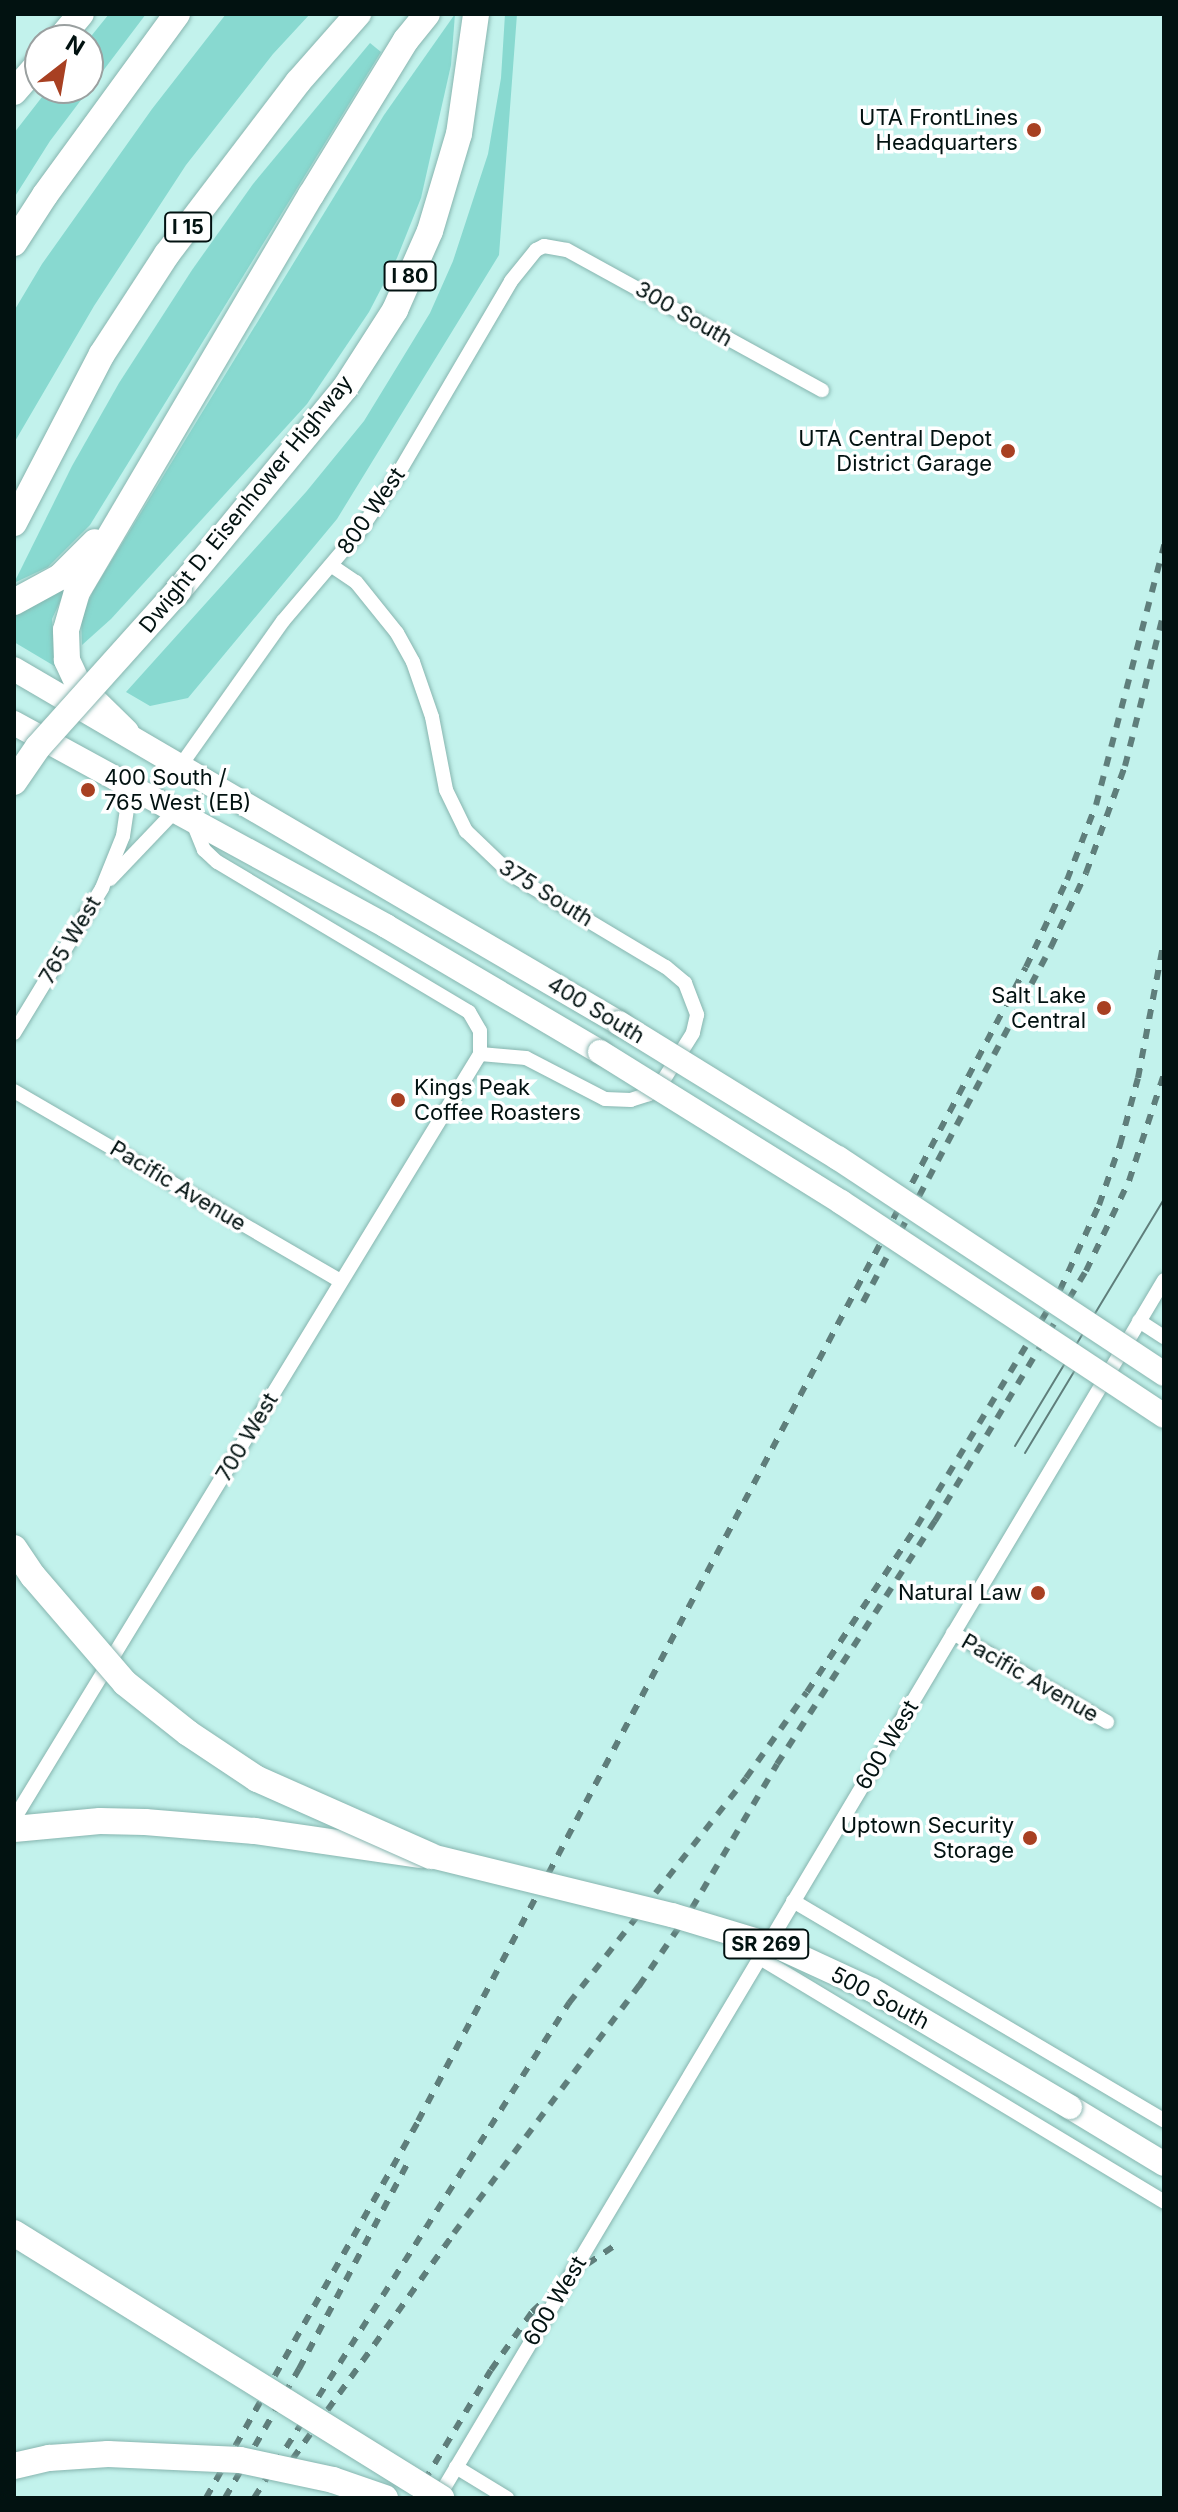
<!DOCTYPE html>
<style>
body{margin:0}
#map{position:relative;width:1178px;height:2512px;overflow:hidden;background:#c2f2ec;font-family:Inter,sans-serif}
div>[style]{position:absolute}
.green>*{inset:0;background:#88d9d0}
.roads{filter:drop-shadow(0 0 2px #87b5af) drop-shadow(0 0 2px #87b5af)}
.minor>*{height:14px;margin:-7px;padding:0 7px;transform-origin:7px;border-radius:7px;background:#fff}
.primary>*{height:24px;margin:-12px;padding:0 12px;transform-origin:12px;border-radius:12px;background:#fff}
.motorway>*{height:26px;margin:-13px;padding:0 13px;transform-origin:13px;border-radius:13px;background:#fff}
.tram>*{height:2px;margin:-1px;padding:0 1px;transform-origin:1px;border-radius:1px;background:#5f7e7b}
.rail>*{height:6px;margin-top:-3px;transform-origin:0;background:repeating-linear-gradient(90deg,#5f7e7b 0 10px,transparent 0 20px)}
.bridges{filter:drop-shadow(0 0 2px #87b5af) drop-shadow(0 0 2px #87b5af)}
.primary-bridge>*{height:24px;margin:-12px;padding:0 12px;transform-origin:12px;border-radius:12px;background:#fff}
.motorway-bridge>*{height:26px;margin:-13px;padding:0 13px;transform-origin:13px;border-radius:13px;background:#fff}
.dots>*{width:22px;height:22px;translate:-50% -50%;box-sizing:border-box;border:4px solid #fff;border-radius:50%}
span{translate:-50% -50%;white-space:nowrap;text-align:center;line-height:1.15;-webkit-text-stroke:7px #fff;paint-order:stroke}
.shield-label span{padding:2px 6px;background:#fff;border:2px solid;border-radius:6px;-webkit-text-stroke-width:0}
.shield-label{font-size:20px;color:#021211;font-weight:700}
.poi-label{font-size:22px;color:#021211}
.right{translate:-100% -50%;text-align:right}
.left{translate:0 -50%;text-align:left}
.street-label{font-size:22px;color:#021211}
.frame{position:absolute;inset:0;border:16px solid #021211;pointer-events:none}
.north{position:absolute;left:24px;top:24px;width:80px;height:80px;box-sizing:border-box;background:#fff;border:2px solid #9aa0a0;border-radius:50%;rotate:31deg;font-size:22px;font-weight:700;line-height:32px;text-align:center;color:#021211}
.north::after{content:'';display:block;margin:auto;width:28px;height:36px;background:#a84022;clip-path:polygon(50% 0,100% 100%,50% 72%,0 100%)}
</style>
<div id="map">
<div class="green">
<i style="clip-path:polygon(109px 14px,146px 14px,50px 141px,14px 198px,14px 133px,49px 88px,88px 88px,88px 40px)"></i>
<i style="clip-path:polygon(226px 14px,310px 14px,273px 54px,186px 165px,94px 306px,14px 443px,14px 311px,42px 264px,152px 109px)"></i>
<i style="clip-path:polygon(455px 14px,451px 65px,421px 198px,397px 258px,369px 312px,307px 404px,111px 619px,82px 645px,81px 618px,93px 591px,384px 115px)"></i>
<i style="clip-path:polygon(505px 14px,517px 14px,499px 255px,337px 519px,188px 698px,150px 706px,126px 692px,306px 492px,364px 421px,430px 313px,453px 261px,488px 154px,501px 78px)"></i>
<i style="clip-path:polygon(370px 43px,381px 52px,90px 525px,48px 567px,14px 583px,72px 466px,119px 383px,192px 270px,253px 184px)"></i>
<i style="clip-path:polygon(71px 578px,52px 619px,56px 667px,14px 642px,14px 610px)"></i>
</div>
<div class="roads">
<div class="minor">
<i style="left:332px;top:566px;width:29px;rotate:34deg"></i>
<i style="left:356px;top:582px;width:65px;rotate:51.2deg"></i>
<i style="left:397px;top:633px;width:33px;rotate:61deg"></i>
<i style="left:413px;top:662px;width:58px;rotate:70.9deg"></i>
<i style="left:432px;top:717px;width:74px;rotate:79.1deg"></i>
<i style="left:446px;top:790px;width:46px;rotate:64deg"></i>
<i style="left:466px;top:831px;width:64px;rotate:43.7deg"></i>
<i style="left:512px;top:875px;width:179px;rotate:30.9deg"></i>
<i style="left:666px;top:967px;width:25px;rotate:40deg"></i>
<i style="left:685px;top:983px;width:34px;rotate:69deg"></i>
<i style="left:697px;top:1015px;width:18px;rotate:103deg"></i>
<i style="left:693px;top:1033px;width:60px;rotate:122.1deg"></i>
<i style="left:661px;top:1084px;width:16px;rotate:140deg"></i>
<i style="left:649px;top:1094px;width:19px;rotate:162deg"></i>
<i style="left:631px;top:1100px;width:26px;rotate:-178deg"></i>
<i style="left:605px;top:1099px;width:89px;rotate:-152.6deg"></i>
<i style="left:526px;top:1058px;width:46px;rotate:-175deg"></i>
<i style="left:181px;top:765px;width:176px;rotate:-54.7deg"></i>
<i style="left:283px;top:621px;width:116px;rotate:-49.6deg"></i>
<i style="left:358px;top:533px;width:65px;rotate:-55.6deg"></i>
<i style="left:395px;top:479px;width:229px;rotate:-59.6deg"></i>
<i style="left:511px;top:281px;width:40px;rotate:-51deg"></i>
<i style="left:536px;top:250px;width:9px;rotate:-27deg"></i>
<i style="left:544px;top:246px;width:23px;rotate:10deg"></i>
<i style="left:567px;top:250px;width:291px;rotate:28.8deg"></i>
<i style="left:110px;top:879px;width:93px;rotate:-46.3deg"></i>
<i style="left:14px;top:1033px;width:170px;rotate:-58.7deg"></i>
<i style="left:102px;top:888px;width:56px;rotate:-68deg"></i>
<i style="left:123px;top:836px;width:48px;rotate:-81.5deg"></i>
<i style="left:14px;top:1091px;width:378px;rotate:30.2deg"></i>
<i style="left:1139px;top:1321px;width:30px;rotate:33deg"></i>
<i style="left:953px;top:1633px;width:178px;rotate:30deg"></i>
<i style="left:14px;top:1819px;width:896px;rotate:-58.65deg"></i>
<i style="left:480px;top:1054px;width:23px;rotate:-90deg"></i>
<i style="left:480px;top:1031px;width:22px;rotate:-120deg"></i>
<i style="left:469px;top:1012px;width:293px;rotate:-149.2deg"></i>
<i style="left:217px;top:862px;width:18px;rotate:-137deg"></i>
<i style="left:204px;top:850px;width:29px;rotate:-112deg"></i>
<i style="left:793px;top:1901px;width:431px;rotate:30.6deg"></i>
<i style="left:760px;top:1958px;width:472px;rotate:31.1deg"></i>
<i style="left:456px;top:2467px;width:60px;rotate:31.3deg"></i>
<i style="left:438px;top:2498px;width:1418px;rotate:-59.2deg"></i>
</div>
<div class="primary">
<i style="left:14px;top:669px;width:701px;rotate:30.33deg"></i>
<i style="left:14px;top:723px;width:424px;rotate:28.6deg"></i>
<i style="left:386px;top:926px;width:248px;rotate:30.5deg"></i>
<i style="left:1070px;top:2107px;width:110px;rotate:31.2deg"></i>
</div>
<div class="motorway">
<i style="left:59px;top:40px;width:34px;rotate:-50deg"></i>
<i style="left:14px;top:92px;width:40px;rotate:-49deg"></i>
<i style="left:14px;top:243px;width:57px;rotate:-57.1deg"></i>
<i style="left:45px;top:195px;width:224px;rotate:-53.9deg"></i>
<i style="left:14px;top:523px;width:191px;rotate:-62.5deg"></i>
<i style="left:102px;top:354px;width:119px;rotate:-57deg"></i>
<i style="left:167px;top:254px;width:216px;rotate:-52.7deg"></i>
<i style="left:298px;top:82px;width:91px;rotate:-48.6deg"></i>
<i style="left:179px;top:590px;width:261px;rotate:-50.6deg"></i>
<i style="left:345px;top:388px;width:93px;rotate:-57.3deg"></i>
<i style="left:395px;top:310px;width:86px;rotate:-66.1deg"></i>
<i style="left:430px;top:231px;width:101px;rotate:-73.4deg"></i>
<i style="left:459px;top:134px;width:121px;rotate:-81.9deg"></i>
<i style="left:14px;top:602px;width:52px;rotate:-28.5deg"></i>
<i style="left:60px;top:577px;width:49px;rotate:-45deg"></i>
<i style="left:126px;top:732px;width:66px;rotate:-135.6deg"></i>
<i style="left:79px;top:686px;width:29px;rotate:-115deg"></i>
<i style="left:67px;top:660px;width:30px;rotate:-92deg"></i>
<i style="left:66px;top:630px;width:40px;rotate:-74deg"></i>
<i style="left:77px;top:592px;width:461px;rotate:-59.5deg"></i>
<i style="left:311px;top:195px;width:182px;rotate:-58.5deg"></i>
<i style="left:406px;top:40px;width:33px;rotate:-51deg"></i>
<i style="left:14px;top:1829px;width:86px;rotate:-5.3deg"></i>
<i style="left:100px;top:1821px;width:45px;rotate:1.3deg"></i>
<i style="left:145px;top:1822px;width:110px;rotate:4.7deg"></i>
<i style="left:255px;top:1831px;width:167px;rotate:8.3deg"></i>
</div>
</div>
<div class="tram">
<i style="left:1015px;top:1446px;width:288px;rotate:-58.9deg"></i>
<i style="left:1025px;top:1453px;width:112px;rotate:-58.9deg"></i>
</div>
<div class="rail">
<i style="left:863px;top:1302px;width:402px;rotate:-62.1deg"></i>
<i style="left:1051px;top:947px;width:82px;rotate:-64.7deg"></i>
<i style="left:1086px;top:873px;width:114px;rotate:-70deg"></i>
<i style="left:1125px;top:766px;width:159px;rotate:-75.8deg"></i>
<i style="left:281px;top:2475px;width:297px;rotate:-54.4deg"></i>
<i style="left:454px;top:2233px;width:309px;rotate:-53.2deg"></i>
<i style="left:639px;top:1986px;width:94px;rotate:-55.8deg"></i>
<i style="left:692px;top:1908px;width:167px;rotate:-59.4deg"></i>
<i style="left:777px;top:1764px;width:290px;rotate:-57deg"></i>
<i style="left:935px;top:1521px;width:292px;rotate:-58.9deg"></i>
<i style="left:1086px;top:1271px;width:100px;rotate:-64.5deg"></i>
<i style="left:1129px;top:1181px;width:113px;rotate:-71.9deg"></i>
<i style="left:206px;top:2498px;width:433px;rotate:-60.6deg"></i>
<i style="left:418px;top:2121px;width:1304px;rotate:-62.22deg"></i>
<i style="left:1026px;top:967px;width:96px;rotate:-64.8deg"></i>
<i style="left:1067px;top:880px;width:80px;rotate:-68.9deg"></i>
<i style="left:1096px;top:805px;width:269px;rotate:-75.3deg"></i>
<i style="left:225px;top:2498px;width:149px;rotate:-60.2deg"></i>
<i style="left:299px;top:2369px;width:232px;rotate:-62.2deg"></i>
<i style="left:254px;top:2498px;width:587px;rotate:-57.53deg"></i>
<i style="left:569px;top:2003px;width:286px;rotate:-51.8deg"></i>
<i style="left:746px;top:1778px;width:105px;rotate:-54.7deg"></i>
<i style="left:807px;top:1692px;width:199px;rotate:-56.5deg"></i>
<i style="left:917px;top:1526px;width:276px;rotate:-58.8deg"></i>
<i style="left:1060px;top:1290px;width:94px;rotate:-65.4deg"></i>
<i style="left:1099px;top:1205px;width:64px;rotate:-70.7deg"></i>
<i style="left:1120px;top:1145px;width:69px;rotate:-75deg"></i>
<i style="left:1138px;top:1078px;width:139px;rotate:-79.3deg"></i>
<i style="left:414px;top:2498px;width:149px;rotate:-59deg"></i>
<i style="left:491px;top:2370px;width:71px;rotate:-54.7deg"></i>
<i style="left:532px;top:2312px;width:54px;rotate:-43.5deg"></i>
<i style="left:571px;top:2275px;width:52px;rotate:-34deg"></i>
</div>
<div class="bridges">
<div class="primary-bridge">
<i style="left:619px;top:1023px;width:257px;rotate:31.7deg"></i>
<i style="left:838px;top:1158px;width:391px;rotate:33.5deg"></i>
<i style="left:600px;top:1052px;width:284px;rotate:31.9deg"></i>
<i style="left:841px;top:1202px;width:387px;rotate:33.5deg"></i>
<i style="left:431px;top:1856px;width:248px;rotate:13.8deg"></i>
<i style="left:672px;top:1915px;width:114px;rotate:16.8deg"></i>
<i style="left:781px;top:1948px;width:100px;rotate:24.8deg"></i>
<i style="left:872px;top:1990px;width:230px;rotate:30.6deg"></i>
</div>
<div class="motorway-bridge">
<i style="left:14px;top:782px;width:42px;rotate:-55.6deg"></i>
<i style="left:38px;top:747px;width:211px;rotate:-48.1deg"></i>
<i style="left:14px;top:1548px;width:34px;rotate:56deg"></i>
<i style="left:33px;top:1576px;width:141px;rotate:49.3deg"></i>
<i style="left:125px;top:1683px;width:80px;rotate:38.4deg"></i>
<i style="left:188px;top:1733px;width:83px;rotate:33.7deg"></i>
<i style="left:257px;top:1779px;width:190px;rotate:23.9deg"></i>
<i style="left:14px;top:2233px;width:503px;rotate:31.82deg"></i>
<i style="left:14px;top:2466px;width:36px;rotate:-13deg"></i>
<i style="left:49px;top:2458px;width:59px;rotate:-3.9deg"></i>
<i style="left:108px;top:2454px;width:132px;rotate:2.6deg"></i>
<i style="left:240px;top:2460px;width:95px;rotate:12.1deg"></i>
<i style="left:333px;top:2480px;width:55px;rotate:19.1deg"></i>
</div>
</div>
<div class="dots">
<i style="left:1034px;top:130px;background:#a84022"></i>
<i style="left:1008px;top:451px;background:#a84022"></i>
<i style="left:88px;top:790px;background:#a84022"></i>
<i style="left:1104px;top:1008px;background:#a84022"></i>
<i style="left:398px;top:1100px;background:#a84022"></i>
<i style="left:1038px;top:1593px;background:#a84022"></i>
<i style="left:1030px;top:1838px;background:#a84022"></i>
</div>
<div class="shield-label">
<span style="left:188px;top:227px">I 15</span>
<span style="left:410px;top:276px">I 80</span>
<span style="left:766px;top:1944px">SR 269</span>
</div>
<div class="poi-label">
<span class="right" style="left:1018px;top:130px">UTA FrontLines<br>Headquarters</span>
<span class="right" style="left:992px;top:451px">UTA Central Depot<br>District Garage</span>
<span class="left" style="left:104px;top:790px">400 South /<br>765 West (EB)</span>
<span class="right" style="left:1086px;top:1008px">Salt Lake<br>Central</span>
<span class="left" style="left:414px;top:1100px">Kings Peak<br>Coffee Roasters</span>
<span class="right" style="left:1022px;top:1593px">Natural Law</span>
<span class="right" style="left:1014px;top:1838px">Uptown Security<br>Storage</span>
</div>
<div class="street-label">
<span style="left:684px;top:314px;rotate:30deg">300 South</span>
<span style="left:246px;top:504px;rotate:-51deg">Dwight D. Eisenhower Highway</span>
<span style="left:371px;top:511px;rotate:-55deg">800 West</span>
<span style="left:546px;top:893px;rotate:32deg">375 South</span>
<span style="left:70px;top:940px;rotate:-59deg">765 West</span>
<span style="left:596px;top:1010px;rotate:31deg">400 South</span>
<span style="left:178px;top:1186px;rotate:31deg">Pacific Avenue</span>
<span style="left:247px;top:1437px;rotate:-59deg">700 West</span>
<span style="left:1030px;top:1678px;rotate:30deg">Pacific Avenue</span>
<span style="left:887px;top:1745px;rotate:-59deg">600 West</span>
<span style="left:880px;top:1998px;rotate:28deg">500 South</span>
<span style="left:555px;top:2301px;rotate:-59deg">600 West</span>
</div>
<div class="frame"></div>
<div class="north">N</div>
</div>
